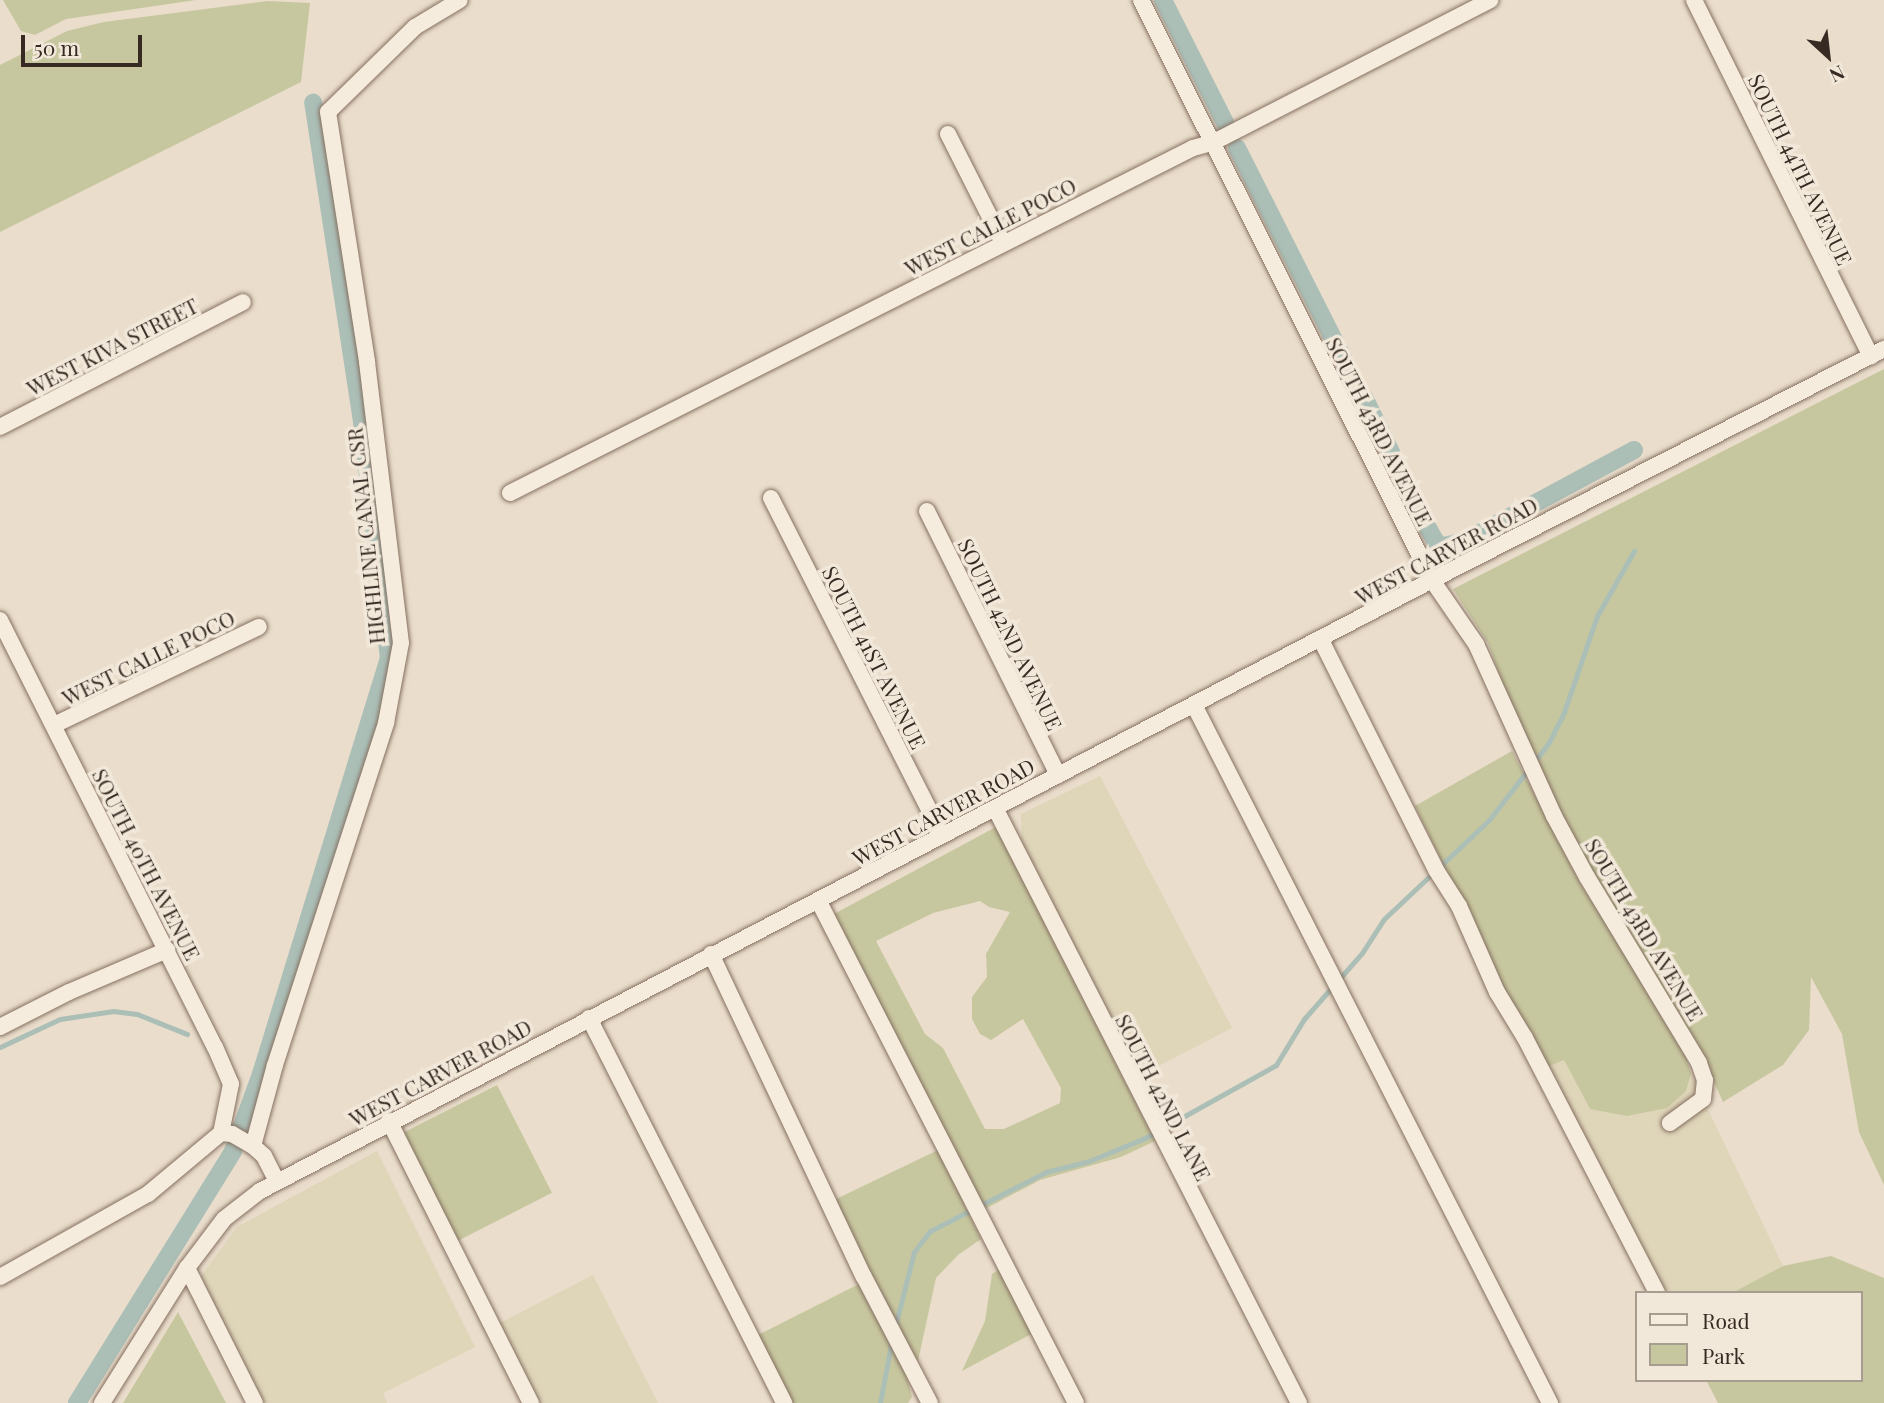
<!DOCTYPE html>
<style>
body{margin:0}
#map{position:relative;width:1884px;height:1403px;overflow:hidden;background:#eaddcb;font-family:"Playfair Display",serif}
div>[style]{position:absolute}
.farmland>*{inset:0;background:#dfd5b9}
.green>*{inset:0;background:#c7c79f;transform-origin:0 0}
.stream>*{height:5px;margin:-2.5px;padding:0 2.5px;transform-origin:2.5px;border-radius:2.5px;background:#abbfb7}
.canal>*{height:18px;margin:-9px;padding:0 9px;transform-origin:9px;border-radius:9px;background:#abbfb7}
.roads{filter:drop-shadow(0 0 2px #857061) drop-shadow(0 0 2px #857061)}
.minor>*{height:16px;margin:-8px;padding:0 8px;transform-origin:8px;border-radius:8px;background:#f6ecdd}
span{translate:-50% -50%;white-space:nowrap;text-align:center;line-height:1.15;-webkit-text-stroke:7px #f2e8da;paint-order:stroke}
.street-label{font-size:21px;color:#372a22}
.legend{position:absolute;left:1635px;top:1291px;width:228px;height:91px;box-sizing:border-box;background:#f2e8da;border:2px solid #a79c90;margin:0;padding:9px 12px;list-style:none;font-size:21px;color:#372a22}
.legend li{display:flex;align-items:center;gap:14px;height:35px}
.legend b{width:35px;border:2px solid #a79c90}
.north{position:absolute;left:1793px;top:21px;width:70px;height:70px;-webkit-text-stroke:5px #f2e8da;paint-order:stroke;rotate:153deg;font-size:19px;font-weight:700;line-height:28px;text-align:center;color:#372a22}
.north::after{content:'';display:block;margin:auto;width:24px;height:32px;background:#372a22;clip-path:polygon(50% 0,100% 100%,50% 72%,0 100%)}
.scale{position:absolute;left:21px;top:35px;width:121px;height:32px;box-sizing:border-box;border:4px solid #372a22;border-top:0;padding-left:9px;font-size:21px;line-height:24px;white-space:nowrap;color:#372a22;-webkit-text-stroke:5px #f2e8da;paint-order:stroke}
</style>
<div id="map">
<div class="farmland">
<i style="clip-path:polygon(1100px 776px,1232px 1028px,1137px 1077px,1022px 852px,1021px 814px)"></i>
<i style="clip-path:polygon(1564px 1060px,1590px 1109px,1686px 1091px,1691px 1074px,1783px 1266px,1732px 1293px,1661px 1293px,1547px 1067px)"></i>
<i style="clip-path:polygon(377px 1151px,475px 1347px,383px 1393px,387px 1403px,262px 1403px,199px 1279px,237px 1227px)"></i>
<i style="clip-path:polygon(593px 1275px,658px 1403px,538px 1403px,498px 1324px)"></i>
</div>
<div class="green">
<i style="clip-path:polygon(3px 0,196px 0,66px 19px,35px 35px,21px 31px)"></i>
<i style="clip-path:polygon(268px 1px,310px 3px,301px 82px,0 232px,0 65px,67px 31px,104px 22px)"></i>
<i style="clip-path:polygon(1884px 369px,1884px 1185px,1859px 1132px,1842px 1034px,1811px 977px,1809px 1030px,1783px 1065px,1723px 1102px,1696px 1043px,1587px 863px,1523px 739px,1488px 643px,1453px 589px)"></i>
<i style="clip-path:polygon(1512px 751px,1580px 883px,1683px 1047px,1691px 1074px,1686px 1091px,1667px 1108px,1627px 1116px,1590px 1109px,1564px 1060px,1547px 1067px,1497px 976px,1415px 806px)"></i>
<i style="clip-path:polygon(evenodd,996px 827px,1155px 1141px,1121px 1157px,1040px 1180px,983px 1210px,832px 915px,996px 827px,980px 901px,989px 907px,1010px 912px,986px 954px,987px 977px,972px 997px,972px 1019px,980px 1034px,991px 1040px,1023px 1019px,1061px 1088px,1060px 1103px,1004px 1129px,985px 1129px,943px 1048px,925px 1034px,876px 941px,933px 913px,980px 901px)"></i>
<i style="left:497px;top:1085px;width:121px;height:106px;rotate:63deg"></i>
<i style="clip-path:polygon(938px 1150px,981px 1239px,958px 1255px,936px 1278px,918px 1361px,869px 1278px,834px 1200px)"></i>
<i style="clip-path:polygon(1831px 1256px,1884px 1278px,1884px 1403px,1718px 1403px,1706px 1380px,1861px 1380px,1861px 1293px,1732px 1293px,1783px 1266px)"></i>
<i style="clip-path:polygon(1000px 1269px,1035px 1332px,962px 1371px,985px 1321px,992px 1274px)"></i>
<i style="clip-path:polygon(859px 1284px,901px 1354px,912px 1397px,908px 1403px,791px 1403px,756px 1336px)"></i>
<i style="clip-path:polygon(178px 1312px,226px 1403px,123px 1403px)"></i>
</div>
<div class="stream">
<i style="left:0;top:1047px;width:66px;rotate:-25deg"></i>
<i style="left:60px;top:1019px;width:54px;rotate:-8.6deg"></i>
<i style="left:113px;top:1011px;width:24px;rotate:7deg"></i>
<i style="left:137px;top:1014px;width:54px;rotate:21.8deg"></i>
<i style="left:895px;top:1327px;width:77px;rotate:-75.8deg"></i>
<i style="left:914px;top:1252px;width:26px;rotate:-53deg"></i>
<i style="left:930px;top:1231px;width:130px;rotate:-27deg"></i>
<i style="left:1046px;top:1172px;width:44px;rotate:-14.3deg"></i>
<i style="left:1089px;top:1161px;width:61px;rotate:-22.3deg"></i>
<i style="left:1145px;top:1138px;width:150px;rotate:-29.1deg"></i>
<i style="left:1276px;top:1065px;width:54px;rotate:-58.7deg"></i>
<i style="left:1304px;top:1019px;width:88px;rotate:-48.7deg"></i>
<i style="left:1362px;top:953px;width:40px;rotate:-57.1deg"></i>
<i style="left:1384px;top:919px;width:144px;rotate:-43.3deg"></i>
<i style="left:1489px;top:820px;width:96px;rotate:-52.2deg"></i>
<i style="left:1548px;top:744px;width:36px;rotate:-63deg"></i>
<i style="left:1564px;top:712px;width:102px;rotate:-71deg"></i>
<i style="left:1597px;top:616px;width:75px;rotate:-60.4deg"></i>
<i style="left:880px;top:1403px;width:65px;rotate:-79.4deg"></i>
</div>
<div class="canal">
<i style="left:1163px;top:0;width:138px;rotate:63.2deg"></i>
<i style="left:1237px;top:148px;width:242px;rotate:63.2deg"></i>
<i style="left:1364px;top:397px;width:148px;rotate:64deg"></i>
<i style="left:1429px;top:530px;width:16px;rotate:60deg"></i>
<i style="left:1437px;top:544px;width:7px;rotate:16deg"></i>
<i style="left:1444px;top:546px;width:22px;rotate:-13deg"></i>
<i style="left:1465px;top:541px;width:192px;rotate:-28.3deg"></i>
<i style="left:77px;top:1403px;width:296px;rotate:-58.2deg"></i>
<i style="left:233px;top:1151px;width:82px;rotate:-70deg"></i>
<i style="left:261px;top:1074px;width:434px;rotate:-72.9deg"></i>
<i style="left:389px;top:659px;width:246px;rotate:-96.5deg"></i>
<i style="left:361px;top:415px;width:316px;rotate:-98.7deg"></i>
</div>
<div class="roads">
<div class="minor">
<i style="left:1141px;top:0;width:649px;rotate:63.36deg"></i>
<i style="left:1432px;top:580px;width:78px;rotate:55.5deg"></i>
<i style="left:1476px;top:644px;width:189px;rotate:65.6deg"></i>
<i style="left:1554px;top:816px;width:69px;rotate:61.6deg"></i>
<i style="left:1587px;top:877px;width:217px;rotate:58.9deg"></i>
<i style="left:1699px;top:1063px;width:18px;rotate:71deg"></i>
<i style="left:1705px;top:1080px;width:19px;rotate:96deg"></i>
<i style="left:1703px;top:1099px;width:41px;rotate:144deg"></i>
<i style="left:1694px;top:0;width:398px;rotate:63.6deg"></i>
<i style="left:948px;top:134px;width:122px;rotate:63.2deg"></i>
<i style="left:0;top:427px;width:273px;rotate:-27.2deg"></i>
<i style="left:510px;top:493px;width:765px;rotate:-26.8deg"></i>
<i style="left:1193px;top:148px;width:20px;rotate:-15deg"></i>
<i style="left:1212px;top:143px;width:313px;rotate:-27.2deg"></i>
<i style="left:771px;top:498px;width:378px;rotate:63.1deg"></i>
<i style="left:927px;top:511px;width:295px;rotate:63.6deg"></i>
<i style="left:0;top:620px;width:478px;rotate:63.3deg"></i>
<i style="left:215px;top:1047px;width:40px;rotate:66.6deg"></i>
<i style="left:231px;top:1084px;width:50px;rotate:101.5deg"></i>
<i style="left:1321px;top:640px;width:257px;rotate:63.4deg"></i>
<i style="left:1436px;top:870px;width:43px;rotate:57.4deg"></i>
<i style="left:1459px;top:906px;width:94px;rotate:66.2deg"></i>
<i style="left:1497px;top:992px;width:54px;rotate:58.7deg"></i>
<i style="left:1525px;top:1038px;width:287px;rotate:62.6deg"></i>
<i style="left:1194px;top:705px;width:784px;rotate:62.98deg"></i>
<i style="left:54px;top:725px;width:227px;rotate:-25.6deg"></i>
<i style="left:995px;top:808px;width:668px;rotate:62.94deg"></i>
<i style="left:818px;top:900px;width:565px;rotate:62.85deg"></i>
<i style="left:711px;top:954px;width:357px;rotate:64.7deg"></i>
<i style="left:864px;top:1277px;width:142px;rotate:62.4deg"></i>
<i style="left:589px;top:1018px;width:432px;rotate:63.1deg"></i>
<i style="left:0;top:1027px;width:77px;rotate:-26.9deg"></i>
<i style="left:69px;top:992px;width:107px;rotate:-23.2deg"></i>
<i style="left:389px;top:1121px;width:316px;rotate:63.3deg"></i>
<i style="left:253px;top:1146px;width:84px;rotate:-74.8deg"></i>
<i style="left:275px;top:1065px;width:360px;rotate:-72deg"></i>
<i style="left:386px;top:723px;width:81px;rotate:-79.4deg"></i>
<i style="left:401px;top:643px;width:284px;rotate:-96.9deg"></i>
<i style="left:367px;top:361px;width:252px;rotate:-98.9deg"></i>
<i style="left:328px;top:112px;width:122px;rotate:-44.3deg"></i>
<i style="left:415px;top:27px;width:52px;rotate:-31deg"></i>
<i style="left:187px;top:1268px;width:151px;rotate:63.3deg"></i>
<i style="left:0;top:1277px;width:170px;rotate:-29.3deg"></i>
<i style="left:148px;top:1194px;width:95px;rotate:-39.9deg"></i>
<i style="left:221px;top:1133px;width:11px;rotate:5deg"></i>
<i style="left:232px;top:1134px;width:24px;rotate:30deg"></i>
<i style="left:253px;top:1146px;width:15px;rotate:42deg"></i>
<i style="left:264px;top:1156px;width:28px;rotate:63deg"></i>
<i style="left:102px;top:1403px;width:160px;rotate:-57.8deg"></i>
<i style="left:187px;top:1268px;width:61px;rotate:-52.9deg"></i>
<i style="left:224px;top:1219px;width:46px;rotate:-37.9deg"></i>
<i style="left:260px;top:1191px;width:1322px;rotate:-27.53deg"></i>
<i style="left:1432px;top:580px;width:508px;rotate:-27.07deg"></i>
</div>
</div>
<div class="street-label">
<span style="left:1801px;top:169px;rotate:64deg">SOUTH 44TH AVENUE</span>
<span style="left:990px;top:226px;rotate:-27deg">WEST CALLE POCO</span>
<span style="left:112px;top:346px;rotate:-27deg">WEST KIVA STREET</span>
<span style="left:1380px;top:431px;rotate:63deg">SOUTH 43RD AVENUE</span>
<span style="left:365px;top:536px;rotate:-96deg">HIGHLINE CANAL CSR</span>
<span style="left:1446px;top:550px;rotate:-28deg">WEST CARVER ROAD</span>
<span style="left:1011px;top:634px;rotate:64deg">SOUTH 42ND AVENUE</span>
<span style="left:148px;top:657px;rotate:-26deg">WEST CALLE POCO</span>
<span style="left:875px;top:657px;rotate:63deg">SOUTH 41ST AVENUE</span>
<span style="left:943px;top:811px;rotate:-28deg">WEST CARVER ROAD</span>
<span style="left:147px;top:864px;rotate:63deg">SOUTH 40TH AVENUE</span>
<span style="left:1645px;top:929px;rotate:59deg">SOUTH 43RD AVENUE</span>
<span style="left:440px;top:1072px;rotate:-28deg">WEST CARVER ROAD</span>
<span style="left:1164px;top:1097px;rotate:63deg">SOUTH 42ND LANE</span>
</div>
<ul class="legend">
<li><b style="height:9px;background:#f6ecdd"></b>Road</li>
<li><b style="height:19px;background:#c7c79f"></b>Park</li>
</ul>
<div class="north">N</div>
<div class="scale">50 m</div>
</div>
